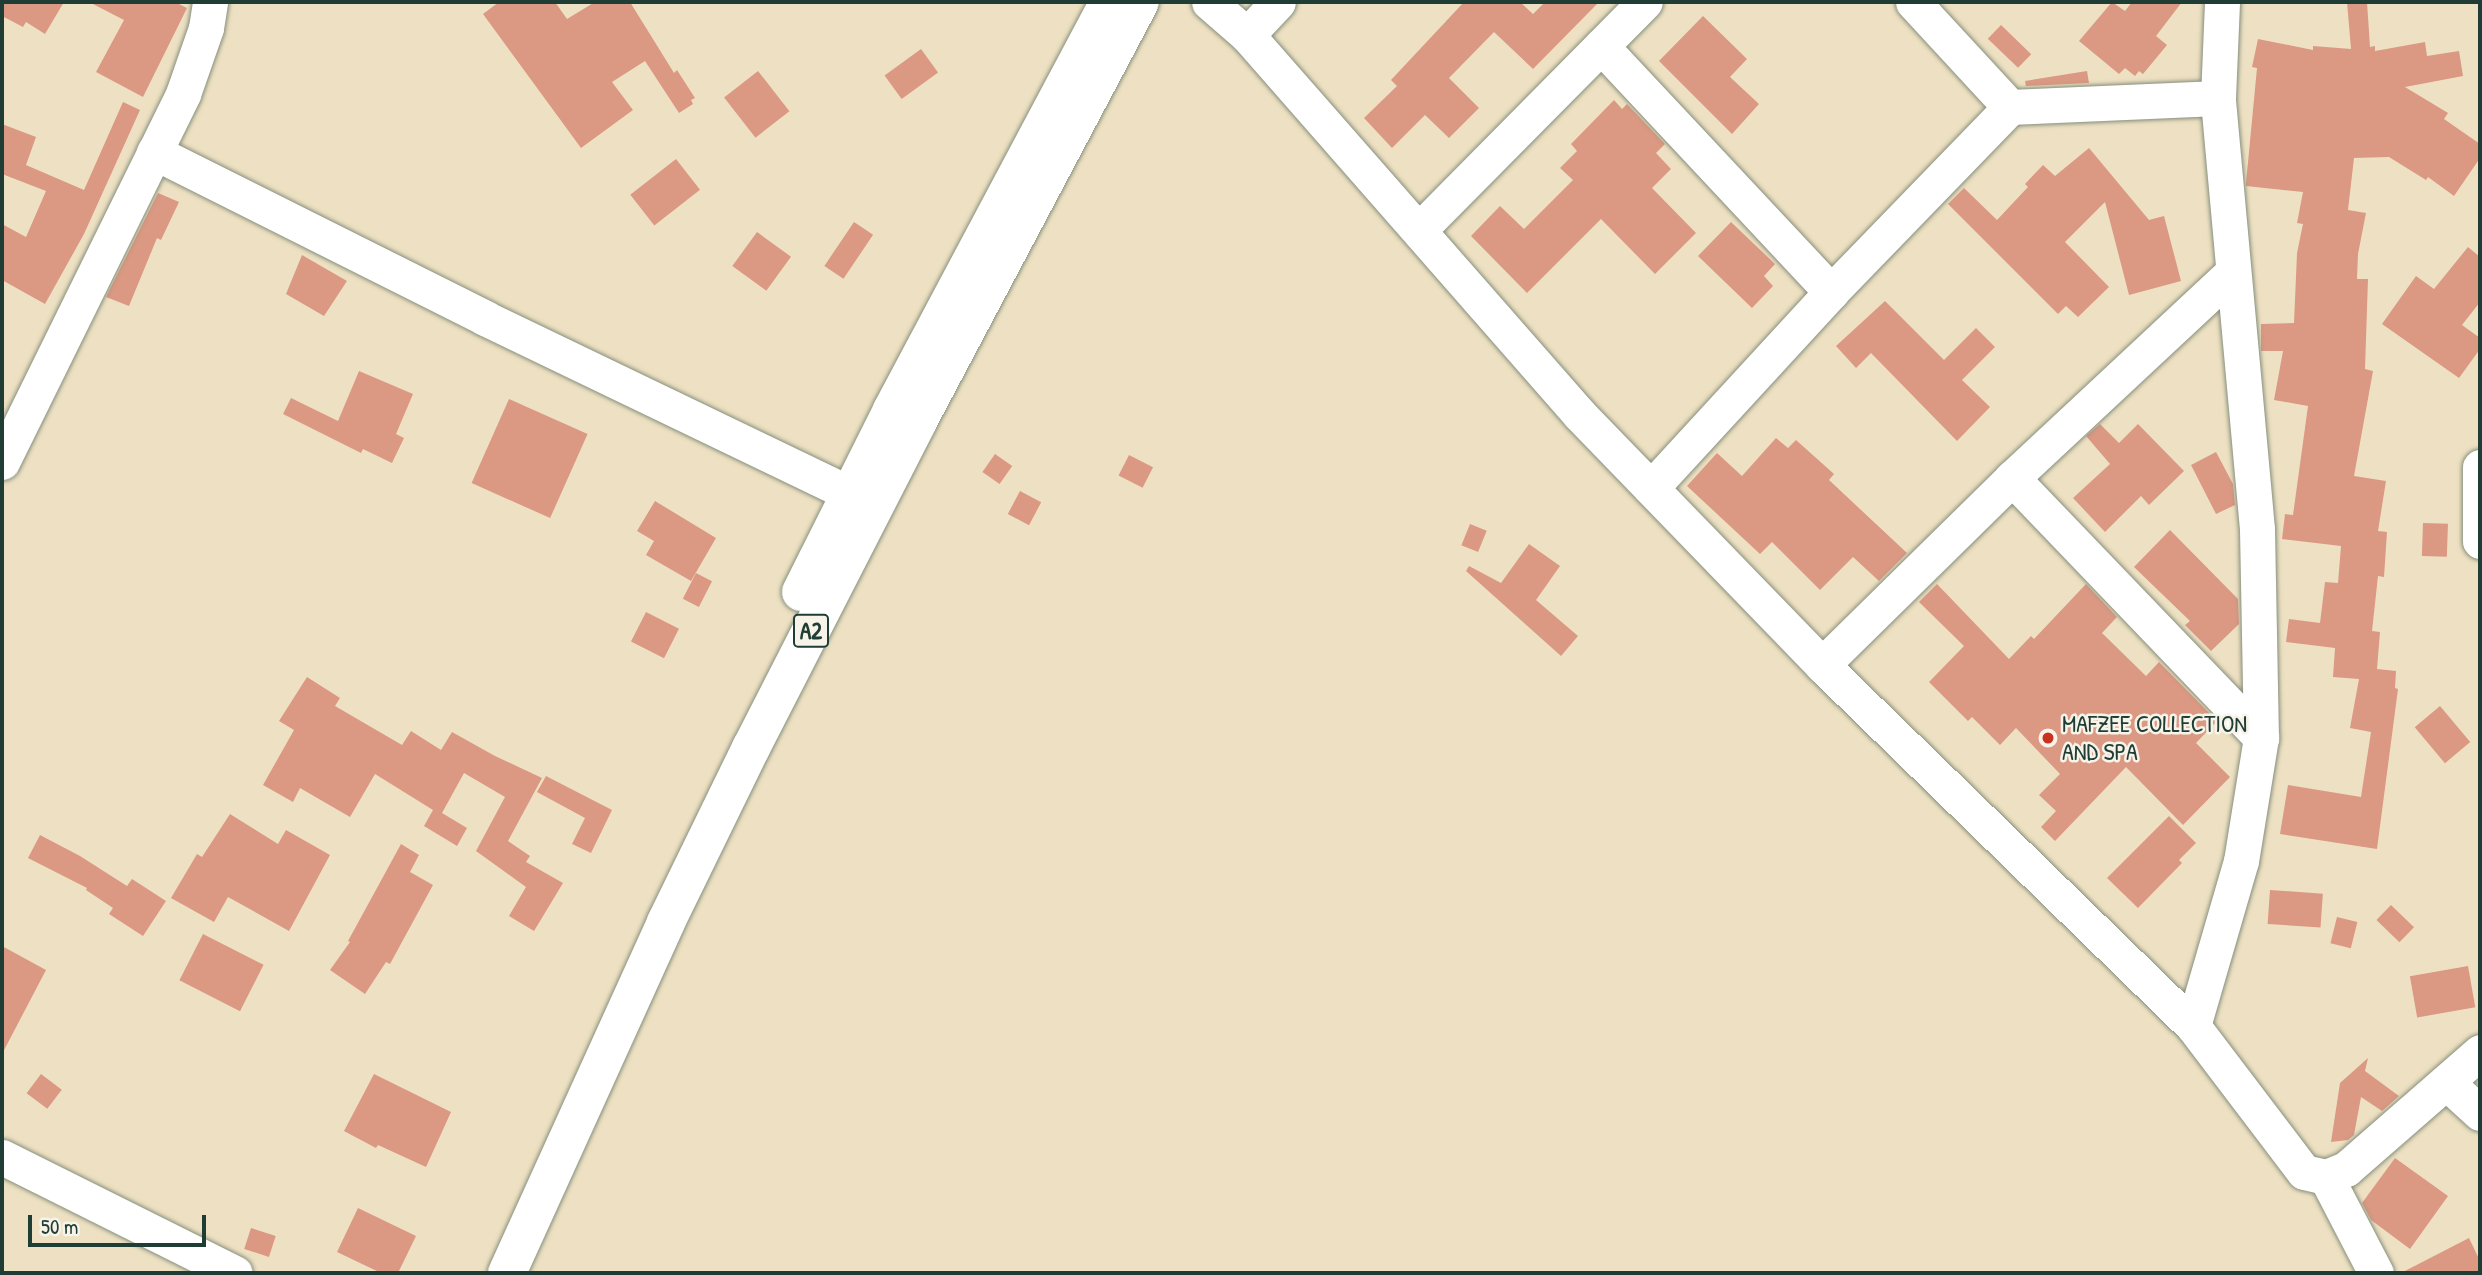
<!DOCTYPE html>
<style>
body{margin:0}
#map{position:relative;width:2482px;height:1275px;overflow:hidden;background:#eee1c3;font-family:"Patrick Hand",sans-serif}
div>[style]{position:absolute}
.building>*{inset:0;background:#db9883;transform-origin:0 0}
.roads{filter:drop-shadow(0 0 2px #868f7c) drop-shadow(0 0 2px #868f7c)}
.minor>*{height:35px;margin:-17.5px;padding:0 17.5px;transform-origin:17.5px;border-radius:17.5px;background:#fff}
.highway>*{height:38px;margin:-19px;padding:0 19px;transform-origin:19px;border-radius:19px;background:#fff}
.dots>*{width:19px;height:19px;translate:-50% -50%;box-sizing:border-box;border:4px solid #f7f3e8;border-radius:50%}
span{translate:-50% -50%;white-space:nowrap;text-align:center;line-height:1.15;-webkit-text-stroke:5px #f7f3e8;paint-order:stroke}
.shield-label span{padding:2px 5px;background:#f7f3e8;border:2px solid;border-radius:5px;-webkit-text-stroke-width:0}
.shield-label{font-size:23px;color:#1f3d34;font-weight:700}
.poi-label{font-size:24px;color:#1f3d34}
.left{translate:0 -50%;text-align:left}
.frame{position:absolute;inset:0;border:4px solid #1f3d34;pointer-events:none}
.scale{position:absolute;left:28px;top:1215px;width:178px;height:32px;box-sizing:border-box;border:4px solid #1f3d34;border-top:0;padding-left:9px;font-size:21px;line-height:24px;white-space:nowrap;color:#1f3d34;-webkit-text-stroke:5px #f7f3e8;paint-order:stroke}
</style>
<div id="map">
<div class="building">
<i style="clip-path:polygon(2px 2px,64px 2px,45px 34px,26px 22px,23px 27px,2px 16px)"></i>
<i style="clip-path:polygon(89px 2px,175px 2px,187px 8px,143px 97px,96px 72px,124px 20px)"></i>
<i style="clip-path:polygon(499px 2px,555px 2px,567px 19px,595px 2px,630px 2px,674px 73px,677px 70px,695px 98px,691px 100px,693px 104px,679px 113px,645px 61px,612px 82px,633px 110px,581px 148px,483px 14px)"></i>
<i style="clip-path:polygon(1464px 2px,1520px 2px,1533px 14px,1545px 2px,1599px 2px,1533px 69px,1494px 32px,1449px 78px,1479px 108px,1449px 138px,1425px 115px,1392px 148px,1364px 118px,1397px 86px,1391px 80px)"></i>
<i style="clip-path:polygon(2112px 2px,2125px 11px,2132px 2px,2182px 2px,2156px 36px,2167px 45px,2143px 74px,2139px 71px,2135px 76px,2125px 68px,2119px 74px,2079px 41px)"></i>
<i style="clip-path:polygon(2347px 2px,2367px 2px,2370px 47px,2375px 46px,2375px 51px,2425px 42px,2427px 56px,2459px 51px,2463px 76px,2405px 87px,2448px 113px,2444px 119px,2480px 144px,2480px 158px,2454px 196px,2428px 177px,2426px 180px,2389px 157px,2354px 158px,2348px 210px,2366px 213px,2358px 254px,2357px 279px,2368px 279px,2365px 369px,2373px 371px,2354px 476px,2386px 481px,2378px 531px,2387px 532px,2384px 577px,2378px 576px,2372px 631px,2380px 632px,2377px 669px,2396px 671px,2395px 688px,2398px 689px,2377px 849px,2280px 834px,2288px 785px,2361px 797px,2371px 732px,2350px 728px,2359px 679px,2333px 677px,2335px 648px,2286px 642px,2289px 619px,2320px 623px,2325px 582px,2338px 583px,2341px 546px,2282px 539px,2285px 514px,2293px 515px,2308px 406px,2274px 400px,2283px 351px,2261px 351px,2261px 324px,2294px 323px,2297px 253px,2303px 224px,2297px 223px,2303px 192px,2246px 186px,2246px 183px,2257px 68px,2252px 67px,2258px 39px,2313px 50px,2313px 46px,2351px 49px)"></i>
<i style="clip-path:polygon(1703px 16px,1747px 59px,1730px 77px,1759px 104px,1732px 134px,1659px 61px)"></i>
<i style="left:2001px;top:25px;width:42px;height:19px;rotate:44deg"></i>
<i style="left:921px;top:49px;width:29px;height:45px;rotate:54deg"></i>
<i style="left:758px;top:71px;width:51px;height:43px;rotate:52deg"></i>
<i style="clip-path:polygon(2087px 71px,2089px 83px,2026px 86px,2025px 81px)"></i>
<i style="clip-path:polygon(1614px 100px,1622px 109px,1627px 104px,1665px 144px,1656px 153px,1671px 169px,1652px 188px,1696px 233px,1655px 274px,1601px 219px,1527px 293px,1471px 236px,1500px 206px,1524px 229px,1573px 180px,1560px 168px,1577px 151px,1571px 144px)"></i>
<i style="clip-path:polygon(123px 102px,140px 110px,84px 234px,45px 304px,2px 280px,2px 224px,26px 237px,46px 191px,2px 174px,2px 124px,36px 137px,26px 165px,84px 190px)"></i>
<i style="clip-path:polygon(2089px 148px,2149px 220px,2164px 216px,2181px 281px,2129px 295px,2105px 202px,2065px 242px,2109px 287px,2078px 317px,2066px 306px,2058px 314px,1948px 204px,1964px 188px,1997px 220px,2028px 187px,2025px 184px,2043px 165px,2055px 176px)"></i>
<i style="left:676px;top:159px;width:39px;height:58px;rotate:52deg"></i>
<i style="clip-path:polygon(158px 193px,179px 202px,161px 240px,157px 238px,129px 306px,106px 297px)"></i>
<i style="left:854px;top:222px;width:23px;height:53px;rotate:34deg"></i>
<i style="clip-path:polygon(1731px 222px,1775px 264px,1764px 276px,1773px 286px,1752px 308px,1698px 256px)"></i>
<i style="left:757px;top:232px;width:42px;height:42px;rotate:36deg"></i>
<i style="clip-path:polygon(2468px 247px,2480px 257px,2480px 302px,2462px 325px,2480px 338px,2480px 349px,2459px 378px,2382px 324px,2416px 276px,2434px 289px)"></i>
<i style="clip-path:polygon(302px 255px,347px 281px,324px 316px,286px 294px)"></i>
<i style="clip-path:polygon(1885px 301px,1944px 360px,1976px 328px,1995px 347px,1962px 380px,1990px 407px,1957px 441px,1871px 353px,1856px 368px,1836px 346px)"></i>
<i style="clip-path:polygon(359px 371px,413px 394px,396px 434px,404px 438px,392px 463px,363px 449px,361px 453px,283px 414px,291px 398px,338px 421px)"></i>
<i style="left:509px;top:399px;width:86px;height:92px;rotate:24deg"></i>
<i style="clip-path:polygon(2100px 424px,2119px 443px,2138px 424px,2184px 471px,2149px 505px,2141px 496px,2105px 532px,2073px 498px,2110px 464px,2086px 436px)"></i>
<i style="clip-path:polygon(1776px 438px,1788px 448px,1796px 440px,1834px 474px,1829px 480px,1907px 553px,1879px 581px,1853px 557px,1820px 590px,1772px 542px,1760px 554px,1687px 486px,1717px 453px,1742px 476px)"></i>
<i style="clip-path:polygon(2216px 452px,2233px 484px,2235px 505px,2216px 514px,2191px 465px)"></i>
<i style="left:995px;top:454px;width:21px;height:22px;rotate:35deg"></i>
<i style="left:1129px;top:455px;width:27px;height:23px;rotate:27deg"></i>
<i style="left:1020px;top:491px;width:24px;height:26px;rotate:28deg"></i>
<i style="clip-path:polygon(655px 501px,716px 538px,691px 581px,646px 555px,654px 541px,637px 531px)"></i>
<i style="left:2423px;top:523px;width:25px;height:33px;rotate:2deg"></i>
<i style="left:1470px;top:524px;width:18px;height:23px;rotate:22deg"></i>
<i style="clip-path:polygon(2170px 530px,2238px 599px,2239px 624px,2211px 651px,2185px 625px,2190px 621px,2134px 567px)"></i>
<i style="clip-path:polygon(1529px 544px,1560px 566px,1536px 600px,1578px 636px,1561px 656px,1466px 571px,1469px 566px,1501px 583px)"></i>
<i style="left:696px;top:573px;width:18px;height:29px;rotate:27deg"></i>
<i style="clip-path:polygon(1937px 584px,2009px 659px,2031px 636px,2034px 639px,2086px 584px,2117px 617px,2102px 633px,2146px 676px,2159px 662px,2217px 721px,2196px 743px,2230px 777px,2183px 825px,2126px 767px,2055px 841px,2041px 827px,2056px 811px,2039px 795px,2060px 774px,2016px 728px,2000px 745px,1972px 717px,1968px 721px,1929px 682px,1964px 646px,1919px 602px)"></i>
<i style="left:646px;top:612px;width:37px;height:33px;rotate:27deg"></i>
<i style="clip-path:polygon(307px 677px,340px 698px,335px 706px,402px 745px,411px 731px,441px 750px,452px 732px,495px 756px,542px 778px,508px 841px,530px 856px,526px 862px,563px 883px,534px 931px,509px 916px,526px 887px,476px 851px,505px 797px,464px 773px,442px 813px,467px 828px,457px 846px,424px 826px,433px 810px,375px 774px,350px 817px,300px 788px,293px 802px,263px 785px,294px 730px,279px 721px)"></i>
<i style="left:2440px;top:706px;width:47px;height:33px;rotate:50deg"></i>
<i style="clip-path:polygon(546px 776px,612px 810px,591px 853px,572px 844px,585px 818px,537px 792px)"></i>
<i style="clip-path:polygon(230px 814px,278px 844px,286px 830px,330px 855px,289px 931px,228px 897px,214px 922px,171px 898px,197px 854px,202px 857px)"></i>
<i style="clip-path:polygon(2169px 816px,2196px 843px,2179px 860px,2182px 863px,2138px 908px,2107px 878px)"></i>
<i style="clip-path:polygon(40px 835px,80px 856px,127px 886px,132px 879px,166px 901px,143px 936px,109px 914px,113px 908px,86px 890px,87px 888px,28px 858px)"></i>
<i style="clip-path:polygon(401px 844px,419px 855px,410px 872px,433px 885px,390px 964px,386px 962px,365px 994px,330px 970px,350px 942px,348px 941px)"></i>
<i style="left:2270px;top:890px;width:53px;height:34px;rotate:4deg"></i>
<i style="left:2391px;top:905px;width:32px;height:21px;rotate:44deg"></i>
<i style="left:2337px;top:917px;width:21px;height:27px;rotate:14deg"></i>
<i style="left:203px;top:934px;width:68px;height:52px;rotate:27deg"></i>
<i style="clip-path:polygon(2px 946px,46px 970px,2px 1054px)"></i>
<i style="left:2468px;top:966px;width:42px;height:59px;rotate:80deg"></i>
<i style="clip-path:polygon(2368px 1058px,2365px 1071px,2399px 1096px,2382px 1111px,2361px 1097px,2354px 1135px,2348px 1140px,2331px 1142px,2340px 1083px)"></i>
<i style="left:41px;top:1074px;width:26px;height:24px;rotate:37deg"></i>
<i style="clip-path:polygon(374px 1074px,451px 1112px,426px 1167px,378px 1145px,376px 1148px,344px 1131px)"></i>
<i style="clip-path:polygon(2395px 1158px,2448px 1196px,2410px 1249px,2371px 1220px,2362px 1203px)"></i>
<i style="clip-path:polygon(358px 1208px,416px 1236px,398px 1273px,381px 1273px,337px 1252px)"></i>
<i style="left:251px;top:1228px;width:26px;height:22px;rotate:18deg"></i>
<i style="clip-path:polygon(2469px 1238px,2480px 1261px,2480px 1273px,2401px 1273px)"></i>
</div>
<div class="roads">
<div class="minor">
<i style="left:1209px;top:2px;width:50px;rotate:41deg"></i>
<i style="left:1247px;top:35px;width:505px;rotate:48.77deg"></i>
<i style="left:1580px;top:415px;width:348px;rotate:45.9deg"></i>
<i style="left:1822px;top:665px;width:518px;rotate:44.22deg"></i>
<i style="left:2193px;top:1026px;width:183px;rotate:52.8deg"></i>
<i style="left:2304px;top:1172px;width:23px;rotate:13deg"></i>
<i style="left:2326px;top:1177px;width:22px;rotate:-22deg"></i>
<i style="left:2346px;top:1169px;width:178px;rotate:-41.1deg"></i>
<i style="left:1913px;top:2px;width:143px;rotate:47.3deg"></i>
<i style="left:1247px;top:35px;width:45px;rotate:-46.8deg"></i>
<i style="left:1601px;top:46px;width:337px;rotate:46.9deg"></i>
<i style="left:154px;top:152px;width:370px;rotate:26.6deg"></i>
<i style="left:485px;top:318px;width:405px;rotate:25.7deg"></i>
<i style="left:1419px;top:230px;width:321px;rotate:-45.3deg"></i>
<i style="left:2px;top:462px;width:410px;rotate:-63.8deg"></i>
<i style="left:183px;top:94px;width:70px;rotate:-70.8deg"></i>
<i style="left:206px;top:28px;width:26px;rotate:-81deg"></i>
<i style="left:2480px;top:467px;width:74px;rotate:90deg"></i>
<i style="left:2012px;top:478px;width:360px;rotate:46.2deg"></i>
<i style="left:1651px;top:488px;width:266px;rotate:-47.4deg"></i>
<i style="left:1831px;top:292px;width:257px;rotate:-45.9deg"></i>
<i style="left:2010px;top:107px;width:208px;rotate:-2.5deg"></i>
<i style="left:1822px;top:665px;width:267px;rotate:-44.5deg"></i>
<i style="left:2012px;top:478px;width:301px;rotate:-43deg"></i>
<i style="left:2193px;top:1026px;width:172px;rotate:-73.8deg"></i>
<i style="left:2241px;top:861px;width:125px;rotate:-80.8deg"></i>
<i style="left:2261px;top:738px;width:209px;rotate:-91.1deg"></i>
<i style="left:2257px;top:529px;width:433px;rotate:-95.2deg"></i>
<i style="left:2218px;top:98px;width:96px;rotate:-87.6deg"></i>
<i style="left:2446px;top:1082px;width:46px;rotate:42.4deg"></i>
<i style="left:2px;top:1157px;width:260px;rotate:26.5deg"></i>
<i style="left:2326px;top:1177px;width:108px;rotate:62.5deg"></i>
</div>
<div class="highway">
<i style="left:801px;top:592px;width:203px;rotate:-63.4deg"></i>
<i style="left:892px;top:410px;width:462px;rotate:-62deg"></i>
<i style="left:507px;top:1273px;width:385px;rotate:-65.6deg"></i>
<i style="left:666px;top:922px;width:194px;rotate:-64deg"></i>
<i style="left:751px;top:748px;width:365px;rotate:-62.9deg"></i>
<i style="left:917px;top:423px;width:476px;rotate:-62.1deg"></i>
</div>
</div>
<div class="dots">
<i style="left:2048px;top:738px;background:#c8321e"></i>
</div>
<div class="shield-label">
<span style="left:811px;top:631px">A2</span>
</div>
<div class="poi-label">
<span class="left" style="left:2062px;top:738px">MAFZEE COLLECTION<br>AND SPA</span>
</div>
<div class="frame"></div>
<div class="scale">50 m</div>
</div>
